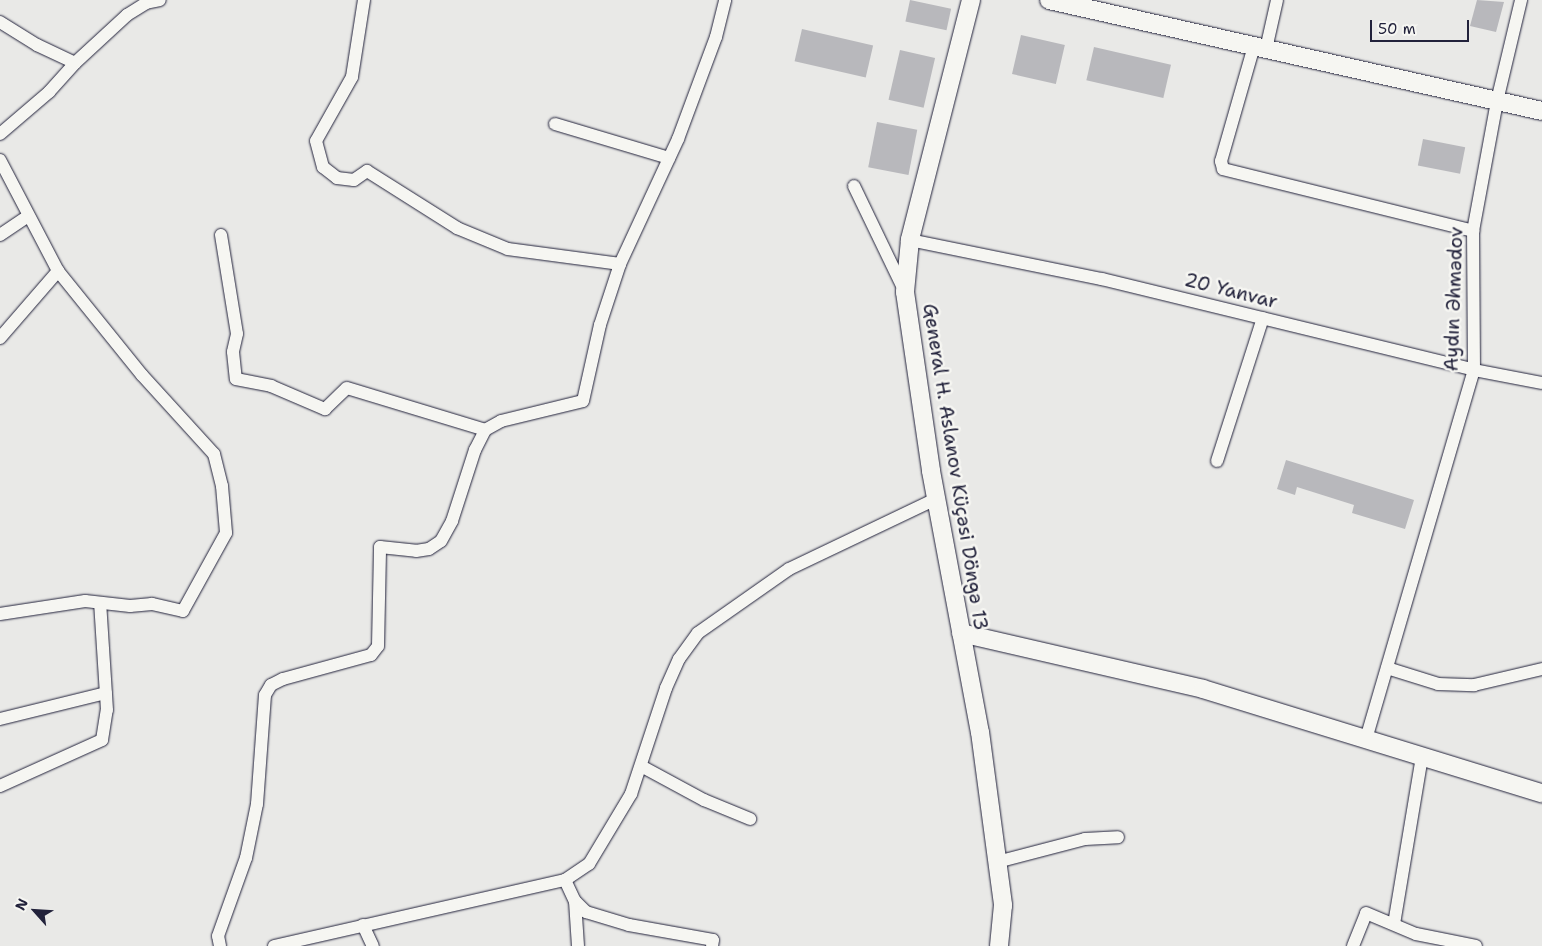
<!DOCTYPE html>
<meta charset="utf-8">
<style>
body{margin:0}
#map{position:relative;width:1542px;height:946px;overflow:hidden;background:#e9e9e7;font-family:"Shantell Sans",sans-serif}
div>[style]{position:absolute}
.building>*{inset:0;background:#b8b8bc;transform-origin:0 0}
.roads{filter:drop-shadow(0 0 1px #22223b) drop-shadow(0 0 1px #22223b)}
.street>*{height:12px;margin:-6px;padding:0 6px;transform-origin:6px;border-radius:6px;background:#f6f6f2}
.secondary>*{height:18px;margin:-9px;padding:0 9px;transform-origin:9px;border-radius:9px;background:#f6f6f2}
span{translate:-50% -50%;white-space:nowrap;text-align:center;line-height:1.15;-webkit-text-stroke:5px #f6f6f2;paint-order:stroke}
.street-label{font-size:19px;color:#22223b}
.north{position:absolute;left:10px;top:886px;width:50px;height:50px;-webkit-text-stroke:4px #f6f6f2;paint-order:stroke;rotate:296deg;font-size:14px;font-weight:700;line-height:20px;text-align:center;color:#22223b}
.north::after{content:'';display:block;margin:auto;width:18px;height:22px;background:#22223b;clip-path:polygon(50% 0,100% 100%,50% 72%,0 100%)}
.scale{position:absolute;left:1370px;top:20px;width:99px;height:22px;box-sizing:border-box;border:2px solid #22223b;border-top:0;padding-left:6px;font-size:15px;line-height:18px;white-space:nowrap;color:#22223b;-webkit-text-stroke:4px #f6f6f2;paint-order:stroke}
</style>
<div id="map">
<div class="building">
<i style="left:910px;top:0;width:42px;height:22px;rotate:12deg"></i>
<i style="clip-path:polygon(1477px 0,1504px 2px,1496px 32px,1470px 26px)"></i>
<i style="left:802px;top:29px;width:73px;height:33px;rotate:13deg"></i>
<i style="left:1021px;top:35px;width:45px;height:40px;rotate:13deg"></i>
<i style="left:1094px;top:47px;width:79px;height:34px;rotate:13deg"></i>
<i style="left:900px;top:50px;width:36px;height:51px;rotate:13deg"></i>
<i style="left:877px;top:122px;width:41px;height:46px;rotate:11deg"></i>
<i style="left:1423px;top:139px;width:43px;height:27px;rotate:11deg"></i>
<i style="clip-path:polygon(1286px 460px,1414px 500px,1405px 529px,1352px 513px,1354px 505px,1297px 487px,1295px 495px,1277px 489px)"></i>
</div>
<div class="roads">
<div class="street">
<i style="left:364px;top:0;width:78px;rotate:98.9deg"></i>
<i style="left:352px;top:77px;width:73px;rotate:119.4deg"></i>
<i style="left:316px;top:141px;width:27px;rotate:75deg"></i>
<i style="left:323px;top:167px;width:18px;rotate:38deg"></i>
<i style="left:337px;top:178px;width:17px;rotate:7deg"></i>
<i style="left:354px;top:180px;width:16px;rotate:-35deg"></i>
<i style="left:367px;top:171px;width:107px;rotate:32.3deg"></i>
<i style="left:457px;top:228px;width:55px;rotate:22.4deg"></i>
<i style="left:508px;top:249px;width:113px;rotate:7.6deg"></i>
<i style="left:0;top:22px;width:44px;rotate:31.9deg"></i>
<i style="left:37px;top:45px;width:42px;rotate:25.3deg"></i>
<i style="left:1254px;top:46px;width:120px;rotate:106deg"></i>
<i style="left:1221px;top:161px;width:8px;rotate:76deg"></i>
<i style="left:1223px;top:169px;width:258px;rotate:13.9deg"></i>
<i style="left:1266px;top:49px;width:50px;rotate:-77.3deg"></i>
<i style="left:555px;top:124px;width:119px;rotate:16.6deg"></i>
<i style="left:0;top:134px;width:65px;rotate:-40.6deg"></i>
<i style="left:49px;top:92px;width:39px;rotate:-48deg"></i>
<i style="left:75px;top:63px;width:71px;rotate:-42.7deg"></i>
<i style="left:127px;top:15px;width:22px;rotate:-32deg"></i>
<i style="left:146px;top:3px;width:14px;rotate:-12deg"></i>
<i style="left:0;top:160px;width:125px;rotate:62.4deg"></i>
<i style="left:58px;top:271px;width:134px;rotate:51.1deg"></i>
<i style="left:142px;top:375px;width:107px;rotate:47.7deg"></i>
<i style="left:214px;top:454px;width:33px;rotate:76deg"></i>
<i style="left:222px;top:486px;width:47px;rotate:85.1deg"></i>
<i style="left:226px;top:533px;width:89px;rotate:118.9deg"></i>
<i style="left:183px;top:611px;width:32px;rotate:-167deg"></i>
<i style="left:152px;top:604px;width:22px;rotate:175deg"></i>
<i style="left:130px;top:606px;width:45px;rotate:-173.7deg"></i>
<i style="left:85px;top:601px;width:86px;rotate:171.3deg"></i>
<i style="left:854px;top:186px;width:118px;rotate:64.3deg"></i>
<i style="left:0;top:235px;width:34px;rotate:-34deg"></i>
<i style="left:221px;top:235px;width:100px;rotate:80.8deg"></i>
<i style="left:237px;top:334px;width:18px;rotate:103deg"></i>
<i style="left:233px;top:352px;width:27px;rotate:84deg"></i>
<i style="left:236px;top:379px;width:36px;rotate:11deg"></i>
<i style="left:271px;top:386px;width:59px;rotate:23.1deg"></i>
<i style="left:325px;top:409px;width:30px;rotate:-44deg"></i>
<i style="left:347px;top:388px;width:144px;rotate:16.9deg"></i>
<i style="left:910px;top:240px;width:196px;rotate:11.5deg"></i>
<i style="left:1102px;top:279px;width:383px;rotate:13.7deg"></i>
<i style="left:1474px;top:370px;width:69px;rotate:10.8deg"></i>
<i style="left:0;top:338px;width:89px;rotate:-49.1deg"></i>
<i style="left:1217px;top:461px;width:150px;rotate:-72.2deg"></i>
<i style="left:1387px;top:668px;width:53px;rotate:17.4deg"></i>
<i style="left:1438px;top:684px;width:36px;rotate:2deg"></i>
<i style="left:1474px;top:685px;width:70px;rotate:-13.2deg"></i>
<i style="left:0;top:719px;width:109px;rotate:-13.8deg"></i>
<i style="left:1366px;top:739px;width:384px;rotate:-73.7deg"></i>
<i style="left:1474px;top:370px;width:139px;rotate:-90.4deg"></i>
<i style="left:1473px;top:231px;width:132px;rotate:-79.5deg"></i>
<i style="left:1497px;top:101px;width:104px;rotate:-76.6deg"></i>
<i style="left:641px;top:766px;width:72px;rotate:28.4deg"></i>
<i style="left:704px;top:800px;width:50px;rotate:22.4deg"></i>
<i style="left:0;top:786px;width:112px;rotate:-24.3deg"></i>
<i style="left:102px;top:740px;width:30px;rotate:-81deg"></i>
<i style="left:107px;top:710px;width:107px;rotate:-93.7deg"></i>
<i style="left:997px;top:862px;width:91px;rotate:-14.6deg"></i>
<i style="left:1085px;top:839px;width:33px;rotate:-3deg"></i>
<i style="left:565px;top:880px;width:23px;rotate:65deg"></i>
<i style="left:575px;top:901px;width:16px;rotate:45deg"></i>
<i style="left:586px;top:912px;width:45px;rotate:16.8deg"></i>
<i style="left:629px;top:925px;width:85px;rotate:10.1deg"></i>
<i style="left:713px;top:940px;width:6px;rotate:99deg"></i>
<i style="left:575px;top:901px;width:45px;rotate:86.2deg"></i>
<i style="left:1394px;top:924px;width:169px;rotate:-80.5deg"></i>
<i style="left:363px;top:925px;width:23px;rotate:65deg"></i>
<i style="left:220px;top:946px;width:10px;rotate:-101deg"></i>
<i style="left:218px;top:936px;width:83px;rotate:-70.3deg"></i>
<i style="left:246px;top:858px;width:55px;rotate:-78.5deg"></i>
<i style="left:257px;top:804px;width:109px;rotate:-85.8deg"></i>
<i style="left:265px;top:695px;width:12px;rotate:-59deg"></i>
<i style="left:271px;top:685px;width:13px;rotate:-27deg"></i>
<i style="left:283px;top:679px;width:91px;rotate:-15.3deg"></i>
<i style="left:371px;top:655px;width:11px;rotate:-52deg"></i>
<i style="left:378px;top:646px;width:99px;rotate:-88.8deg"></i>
<i style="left:380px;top:547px;width:36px;rotate:6deg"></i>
<i style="left:416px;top:551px;width:13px;rotate:-9deg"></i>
<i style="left:429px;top:549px;width:14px;rotate:-34deg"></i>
<i style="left:441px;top:541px;width:23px;rotate:-61deg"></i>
<i style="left:452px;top:521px;width:75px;rotate:-72.1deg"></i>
<i style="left:475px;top:450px;width:22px;rotate:-63deg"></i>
<i style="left:485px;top:430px;width:18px;rotate:-29deg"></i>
<i style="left:501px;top:421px;width:84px;rotate:-13.7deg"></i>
<i style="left:583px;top:401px;width:78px;rotate:-77.4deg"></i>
<i style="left:600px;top:325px;width:64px;rotate:-71.8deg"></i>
<i style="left:620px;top:264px;width:138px;rotate:-65.1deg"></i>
<i style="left:678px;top:139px;width:109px;rotate:-69.6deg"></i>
<i style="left:716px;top:37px;width:38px;rotate:-76deg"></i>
<i style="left:274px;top:946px;width:298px;rotate:-12.8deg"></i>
<i style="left:565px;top:880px;width:29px;rotate:-34deg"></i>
<i style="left:589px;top:864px;width:82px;rotate:-59deg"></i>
<i style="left:631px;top:794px;width:112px;rotate:-71.7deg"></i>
<i style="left:666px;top:688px;width:32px;rotate:-66deg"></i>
<i style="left:679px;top:659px;width:32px;rotate:-54deg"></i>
<i style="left:698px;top:633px;width:111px;rotate:-35.1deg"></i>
<i style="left:789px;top:569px;width:163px;rotate:-25.5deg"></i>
<i style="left:1353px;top:946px;width:35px;rotate:-68deg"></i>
<i style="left:1366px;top:913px;width:54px;rotate:22.8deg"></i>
<i style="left:1416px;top:934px;width:61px;rotate:11.3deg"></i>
</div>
<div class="secondary">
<i style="left:971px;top:0;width:248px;rotate:104.3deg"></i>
<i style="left:910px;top:240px;width:52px;rotate:95.5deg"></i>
<i style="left:905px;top:292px;width:181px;rotate:81.7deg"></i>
<i style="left:931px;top:471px;width:266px;rotate:79.4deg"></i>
<i style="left:980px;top:732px;width:175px;rotate:82.4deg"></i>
<i style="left:1003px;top:905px;width:41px;rotate:95.6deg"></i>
<i style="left:1049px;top:0;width:505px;rotate:12.69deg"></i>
<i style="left:961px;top:633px;width:248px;rotate:13deg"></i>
<i style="left:1203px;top:689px;width:355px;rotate:17.1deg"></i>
</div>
</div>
<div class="street-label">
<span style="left:1231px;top:291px;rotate:14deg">20 Yanvar</span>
<span style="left:1454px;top:299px;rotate:-88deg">Aydın Əhmədov</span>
<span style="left:955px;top:467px;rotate:81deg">General H. Aslanov Küçəsi Döngə 13</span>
</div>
<div class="north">N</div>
<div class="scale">50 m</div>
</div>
